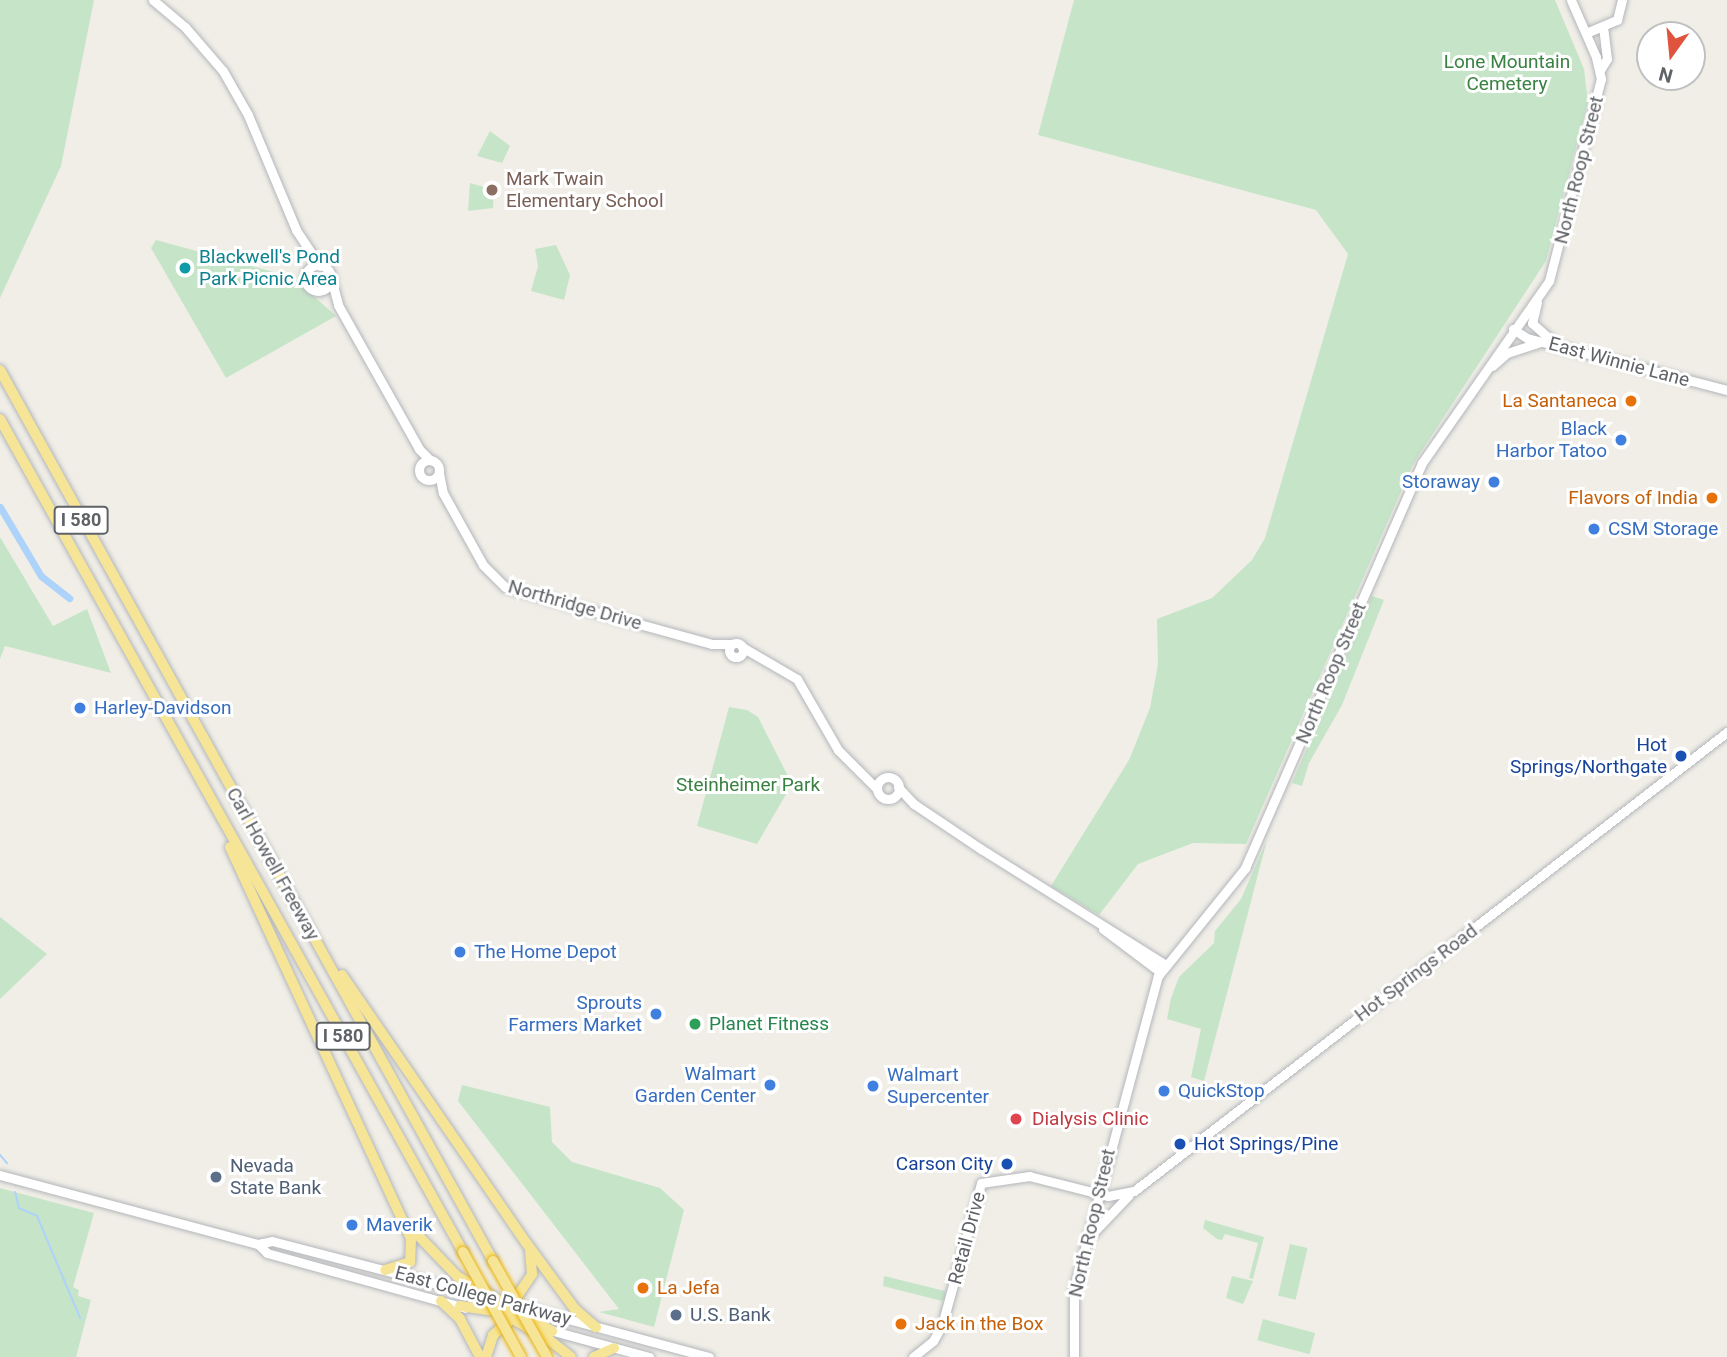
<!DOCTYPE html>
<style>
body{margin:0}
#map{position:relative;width:1727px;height:1357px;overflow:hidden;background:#f0eee7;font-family:Roboto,sans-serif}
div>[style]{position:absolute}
.green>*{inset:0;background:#c6e5c8;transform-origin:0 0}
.stream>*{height:2px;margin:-1px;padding:0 1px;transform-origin:1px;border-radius:1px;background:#add3fa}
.canal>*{height:7px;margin:-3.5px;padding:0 3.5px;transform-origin:3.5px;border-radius:3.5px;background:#add3fa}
.roads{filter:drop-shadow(0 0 2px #b3b6bb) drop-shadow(0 0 2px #b3b6bb)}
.secondary>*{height:9px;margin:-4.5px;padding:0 4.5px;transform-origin:4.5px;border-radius:4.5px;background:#fff}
.secondary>.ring{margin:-4.5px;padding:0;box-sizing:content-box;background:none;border:9px solid #fff;border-radius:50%}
.highway>*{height:10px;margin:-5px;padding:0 5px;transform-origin:5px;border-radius:5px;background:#f7e597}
.bridges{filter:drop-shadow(0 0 2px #eab30d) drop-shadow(0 0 2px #eab30d)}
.highway-bridge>*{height:10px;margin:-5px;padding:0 5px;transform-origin:5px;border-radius:5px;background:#f7e597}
.dots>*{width:19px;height:19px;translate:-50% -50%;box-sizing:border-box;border:4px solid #fff;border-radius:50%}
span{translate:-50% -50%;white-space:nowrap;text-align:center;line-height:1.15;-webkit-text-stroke:6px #fff;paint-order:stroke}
.shield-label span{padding:2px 5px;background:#fff;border:2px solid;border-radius:5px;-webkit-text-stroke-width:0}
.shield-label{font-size:18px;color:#5f6266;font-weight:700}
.park-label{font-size:19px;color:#3a8242}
.street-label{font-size:19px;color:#5f6266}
.education-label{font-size:19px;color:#785e54}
.left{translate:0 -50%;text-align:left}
.culture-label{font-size:19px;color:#0d838f}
.food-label{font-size:19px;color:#c56008}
.right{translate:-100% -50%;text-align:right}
.shop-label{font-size:19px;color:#366cbe}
.transit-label{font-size:19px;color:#164399}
.leisure-label{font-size:19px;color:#27864d}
.health-label{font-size:19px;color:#be3a42}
.service-label{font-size:19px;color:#4e5e75}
.north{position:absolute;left:1636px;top:21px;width:70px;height:70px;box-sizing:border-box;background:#fff;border:2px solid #bfc0c2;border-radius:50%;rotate:195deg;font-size:19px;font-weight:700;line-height:28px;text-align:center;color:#5f6266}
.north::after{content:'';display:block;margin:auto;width:24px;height:32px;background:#e0543d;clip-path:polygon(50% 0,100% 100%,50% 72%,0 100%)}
</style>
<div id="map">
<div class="green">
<i style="clip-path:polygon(0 0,94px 0,61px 166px,0 298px)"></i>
<i style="clip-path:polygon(1074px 0,1555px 0,1584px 69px,1588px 102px,1546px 261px,1413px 464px,1246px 844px,1193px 843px,1138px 864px,1099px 915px,1051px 886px,1129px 760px,1150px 708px,1158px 664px,1157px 619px,1212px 598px,1252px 560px,1265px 538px,1348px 254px,1316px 210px,1038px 135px)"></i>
<i style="clip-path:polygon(490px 131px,510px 146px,502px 163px,477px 156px)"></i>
<i style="clip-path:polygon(470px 183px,494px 190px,493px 208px,468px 211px)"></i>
<i style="clip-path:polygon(156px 240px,292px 277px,336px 316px,226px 378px,151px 248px)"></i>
<i style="clip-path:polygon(556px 245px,570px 275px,564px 300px,531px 291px,538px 266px,535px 249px)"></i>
<i style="clip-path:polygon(0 537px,53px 626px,87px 609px,111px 673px,5px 646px,0 659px)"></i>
<i style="clip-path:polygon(1372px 596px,1384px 600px,1342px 705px,1309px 763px,1302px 786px,1292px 783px)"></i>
<i style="clip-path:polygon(729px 707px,747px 710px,758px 717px,792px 784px,757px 844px,697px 826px)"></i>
<i style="clip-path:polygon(1267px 840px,1204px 1081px,1191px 1077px,1201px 1029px,1167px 1019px,1171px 998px,1179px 977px,1214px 943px,1215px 931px,1241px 899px)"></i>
<i style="clip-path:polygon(0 917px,47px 954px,0 999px)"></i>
<i style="clip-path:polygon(462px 1085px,550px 1107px,552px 1142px,572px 1162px,660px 1188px,684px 1210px,654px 1327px,599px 1312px,619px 1309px,458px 1101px)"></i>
<i style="clip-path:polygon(0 1188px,94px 1213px,73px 1287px,79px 1290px,78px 1296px,91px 1300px,76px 1357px,0 1357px)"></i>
<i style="clip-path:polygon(1205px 1220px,1264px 1237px,1253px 1279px,1249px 1278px,1258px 1243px,1225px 1234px,1222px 1240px,1217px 1239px,1203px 1228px)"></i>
<i style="left:1290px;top:1244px;width:18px;height:53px;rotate:13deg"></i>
<i style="clip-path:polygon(884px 1276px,945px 1291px,945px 1298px,942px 1301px,883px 1286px)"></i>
<i style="clip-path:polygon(1232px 1276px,1253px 1281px,1243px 1304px,1226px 1298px)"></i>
<i style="left:1263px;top:1319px;width:54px;height:22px;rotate:15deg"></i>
</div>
<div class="stream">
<i style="left:0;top:1155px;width:11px;rotate:49deg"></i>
<i style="left:15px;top:1192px;width:16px;rotate:76deg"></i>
<i style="left:19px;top:1208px;width:20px;rotate:24deg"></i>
<i style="left:37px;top:1216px;width:111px;rotate:67.1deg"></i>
</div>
<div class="canal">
<i style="left:0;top:507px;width:80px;rotate:59.3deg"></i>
<i style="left:41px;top:576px;width:36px;rotate:38deg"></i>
</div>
<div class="roads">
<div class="secondary">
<i style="left:153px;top:0;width:42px;rotate:40.2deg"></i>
<i style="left:185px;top:27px;width:58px;rotate:49.2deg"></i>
<i style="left:223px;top:71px;width:51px;rotate:60.4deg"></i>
<i style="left:248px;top:115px;width:125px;rotate:67.3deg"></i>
<i style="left:296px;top:230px;width:43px;rotate:56.3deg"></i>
<i style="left:1586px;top:33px;width:34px;rotate:-23deg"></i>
<i style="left:1617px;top:20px;width:21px;rotate:-76deg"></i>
<i style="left:1600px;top:70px;width:13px;rotate:-58deg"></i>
<i style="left:1607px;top:59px;width:32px;rotate:-97deg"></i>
<i class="ring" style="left:305px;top:265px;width:17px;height:17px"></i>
<i style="left:331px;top:278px;width:28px;rotate:75deg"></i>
<i style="left:338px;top:305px;width:165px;rotate:60.6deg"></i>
<i style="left:419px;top:449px;width:16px;rotate:45deg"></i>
<i style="left:1537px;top:302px;width:22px;rotate:103deg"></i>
<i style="left:1532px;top:323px;width:36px;rotate:42deg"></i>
<i style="left:1513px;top:329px;width:17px;rotate:33deg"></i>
<i style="left:1527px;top:338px;width:207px;rotate:14.6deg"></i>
<i style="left:1492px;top:366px;width:20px;rotate:-41deg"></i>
<i style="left:1507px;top:353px;width:33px;rotate:-18deg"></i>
<i class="ring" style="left:419px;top:460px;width:11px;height:11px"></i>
<i style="left:439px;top:473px;width:20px;rotate:79deg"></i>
<i style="left:443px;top:493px;width:82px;rotate:60.9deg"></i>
<i style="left:483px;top:565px;width:31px;rotate:45deg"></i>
<i style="left:505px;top:587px;width:215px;rotate:15.4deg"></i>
<i style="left:712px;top:644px;width:20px"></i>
<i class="ring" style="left:729px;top:643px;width:5px;height:5px"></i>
<i style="left:742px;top:647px;width:64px;rotate:30.2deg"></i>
<i style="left:797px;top:679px;width:82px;rotate:60deg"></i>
<i style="left:838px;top:750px;width:55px;rotate:45deg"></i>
<i class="ring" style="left:877px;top:777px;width:13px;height:13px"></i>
<i style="left:898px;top:787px;width:23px;rotate:47deg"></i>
<i style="left:914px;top:804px;width:81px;rotate:33.9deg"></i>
<i style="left:981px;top:849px;width:216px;rotate:32.1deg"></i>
<i style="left:1103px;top:929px;width:71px;rotate:37deg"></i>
<i style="left:0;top:1175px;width:267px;rotate:15deg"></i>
<i style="left:258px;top:1244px;width:14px;rotate:-12deg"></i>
<i style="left:272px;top:1241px;width:203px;rotate:14.6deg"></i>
<i style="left:1089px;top:1237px;width:57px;rotate:-46.4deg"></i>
<i style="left:258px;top:1244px;width:13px;rotate:45deg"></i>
<i style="left:267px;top:1253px;width:205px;rotate:15.5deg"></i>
<i style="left:516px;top:1305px;width:200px;rotate:15.1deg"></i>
<i style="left:546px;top:1329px;width:107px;rotate:15.2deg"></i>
<i style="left:913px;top:1357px;width:26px;rotate:-39deg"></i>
<i style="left:933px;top:1341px;width:18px;rotate:-61deg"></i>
<i style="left:942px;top:1325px;width:147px;rotate:-74.6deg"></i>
<i style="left:981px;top:1183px;width:49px;rotate:-8.3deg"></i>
<i style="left:1029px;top:1176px;width:81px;rotate:14.2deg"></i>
<i style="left:1108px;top:1196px;width:26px;rotate:-11deg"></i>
<i style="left:1134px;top:1191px;width:750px;rotate:-37.74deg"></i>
<i style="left:1074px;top:1357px;width:68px;rotate:-90deg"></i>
<i style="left:1074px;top:1289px;width:324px;rotate:-75deg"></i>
<i style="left:1158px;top:976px;width:139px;rotate:-51.1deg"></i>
<i style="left:1245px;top:868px;width:442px;rotate:-66.4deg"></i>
<i style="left:1422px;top:463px;width:222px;rotate:-55.1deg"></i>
<i style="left:1549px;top:281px;width:209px;rotate:-75.6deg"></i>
<i style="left:1601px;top:79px;width:23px;rotate:-103deg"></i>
<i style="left:1596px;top:57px;width:62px;rotate:-113.7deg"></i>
</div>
<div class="highway">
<i style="left:0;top:370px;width:1018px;rotate:61.04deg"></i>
<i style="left:0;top:419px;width:953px;rotate:60.93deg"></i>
<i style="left:230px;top:847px;width:431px;rotate:65.2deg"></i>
<i style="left:411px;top:1238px;width:24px;rotate:92deg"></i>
<i style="left:410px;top:1262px;width:26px;rotate:162deg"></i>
<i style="left:342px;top:975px;width:326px;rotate:55.5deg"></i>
<i style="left:527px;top:1244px;width:81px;rotate:53.6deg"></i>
<i style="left:575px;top:1309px;width:28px;rotate:41deg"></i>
<i style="left:411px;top:1228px;width:66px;rotate:46.2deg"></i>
<i style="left:457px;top:1276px;width:110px;rotate:30.1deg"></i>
<i style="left:463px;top:1291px;width:98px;rotate:29.5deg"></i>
<i style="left:548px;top:1339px;width:29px;rotate:38deg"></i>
<i style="left:441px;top:1301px;width:26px;rotate:43deg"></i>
<i style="left:460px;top:1319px;width:43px;rotate:62.2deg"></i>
<i style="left:460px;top:1306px;width:30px;rotate:8deg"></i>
<i style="left:490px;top:1310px;width:29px;rotate:-25deg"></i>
<i style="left:516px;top:1298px;width:29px;rotate:-56deg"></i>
<i style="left:532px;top:1274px;width:23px;rotate:-95deg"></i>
<i style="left:523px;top:1316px;width:32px"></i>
<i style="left:486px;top:1357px;width:23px;rotate:-72deg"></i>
<i style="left:493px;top:1335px;width:20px;rotate:-41deg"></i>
<i style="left:594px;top:1357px;width:22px;rotate:-24deg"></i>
</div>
</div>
<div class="bridges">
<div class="highway-bridge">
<i style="left:463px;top:1252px;width:120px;rotate:61.1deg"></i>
<i style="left:493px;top:1261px;width:110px;rotate:60.6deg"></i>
</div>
</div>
<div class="dots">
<i style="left:492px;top:190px;background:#8d6e63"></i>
<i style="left:185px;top:268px;background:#0f9aa8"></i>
<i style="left:1631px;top:401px;background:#e8710a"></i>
<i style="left:1621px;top:440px;background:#3f7fe0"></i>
<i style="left:1494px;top:482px;background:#3f7fe0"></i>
<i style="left:1712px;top:498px;background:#e8710a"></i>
<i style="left:1594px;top:529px;background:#3f7fe0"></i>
<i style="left:80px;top:708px;background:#3f7fe0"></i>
<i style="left:1681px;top:756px;background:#1a4fb4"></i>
<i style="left:460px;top:952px;background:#3f7fe0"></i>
<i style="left:656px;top:1014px;background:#3f7fe0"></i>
<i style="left:695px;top:1024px;background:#2e9e5b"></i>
<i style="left:770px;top:1085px;background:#3f7fe0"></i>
<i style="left:873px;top:1086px;background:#3f7fe0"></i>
<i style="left:1164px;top:1091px;background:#3f7fe0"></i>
<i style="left:1016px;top:1119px;background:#e0444e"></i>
<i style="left:1180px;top:1144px;background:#1a4fb4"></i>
<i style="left:1007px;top:1164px;background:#1a4fb4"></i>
<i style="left:216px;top:1177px;background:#5c6f8a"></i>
<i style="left:352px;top:1225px;background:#3f7fe0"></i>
<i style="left:643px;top:1288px;background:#e8710a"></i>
<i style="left:676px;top:1315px;background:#5c6f8a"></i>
<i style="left:901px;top:1324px;background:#e8710a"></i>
</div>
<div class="shield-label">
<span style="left:81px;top:520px">I 580</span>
<span style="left:343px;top:1036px">I 580</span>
</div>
<div class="park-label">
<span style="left:1507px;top:73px">Lone Mountain<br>Cemetery</span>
<span style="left:748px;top:785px">Steinheimer Park</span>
</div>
<div class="street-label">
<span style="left:1579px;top:170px;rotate:-76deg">North Roop Street</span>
<span style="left:1619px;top:362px;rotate:15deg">East Winnie Lane</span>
<span style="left:575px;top:605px;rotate:16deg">Northridge Drive</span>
<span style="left:1331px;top:673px;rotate:-67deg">North Roop Street</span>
<span style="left:273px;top:864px;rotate:61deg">Carl Howell Freeway</span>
<span style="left:1416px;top:973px;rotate:-37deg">Hot Springs Road</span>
<span style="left:1092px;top:1223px;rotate:-77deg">North Roop Street</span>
<span style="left:967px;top:1238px;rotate:-75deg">Retail Drive</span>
<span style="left:483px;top:1296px;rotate:15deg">East College Parkway</span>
</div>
<div class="education-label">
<span class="left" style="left:506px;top:190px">Mark Twain<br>Elementary School</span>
</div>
<div class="culture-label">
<span class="left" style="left:199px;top:268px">Blackwell's Pond<br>Park Picnic Area</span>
</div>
<div class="food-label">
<span class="right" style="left:1617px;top:401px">La Santaneca</span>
<span class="right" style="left:1698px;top:498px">Flavors of India</span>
<span class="left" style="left:657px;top:1288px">La Jefa</span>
<span class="left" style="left:915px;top:1324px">Jack in the Box</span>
</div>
<div class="shop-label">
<span class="right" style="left:1607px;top:440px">Black<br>Harbor Tatoo</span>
<span class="right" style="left:1480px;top:482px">Storaway</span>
<span class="left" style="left:1608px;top:529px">CSM Storage</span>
<span class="left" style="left:94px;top:708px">Harley-Davidson</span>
<span class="left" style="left:474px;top:952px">The Home Depot</span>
<span class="right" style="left:642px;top:1014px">Sprouts<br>Farmers Market</span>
<span class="right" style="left:756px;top:1085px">Walmart<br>Garden Center</span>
<span class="left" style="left:887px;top:1086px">Walmart<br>Supercenter</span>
<span class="left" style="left:1178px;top:1091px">QuickStop</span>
<span class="left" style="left:366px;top:1225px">Maverik</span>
</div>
<div class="transit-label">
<span class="right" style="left:1667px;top:756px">Hot<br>Springs/Northgate</span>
<span class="left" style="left:1194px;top:1144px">Hot Springs/Pine</span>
<span class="right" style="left:993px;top:1164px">Carson City</span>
</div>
<div class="leisure-label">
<span class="left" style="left:709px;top:1024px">Planet Fitness</span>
</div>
<div class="health-label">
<span class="left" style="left:1032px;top:1119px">Dialysis Clinic</span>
</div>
<div class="service-label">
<span class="left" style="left:230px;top:1177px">Nevada<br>State Bank</span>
<span class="left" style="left:690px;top:1315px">U.S. Bank</span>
</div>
<div class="north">N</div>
</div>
